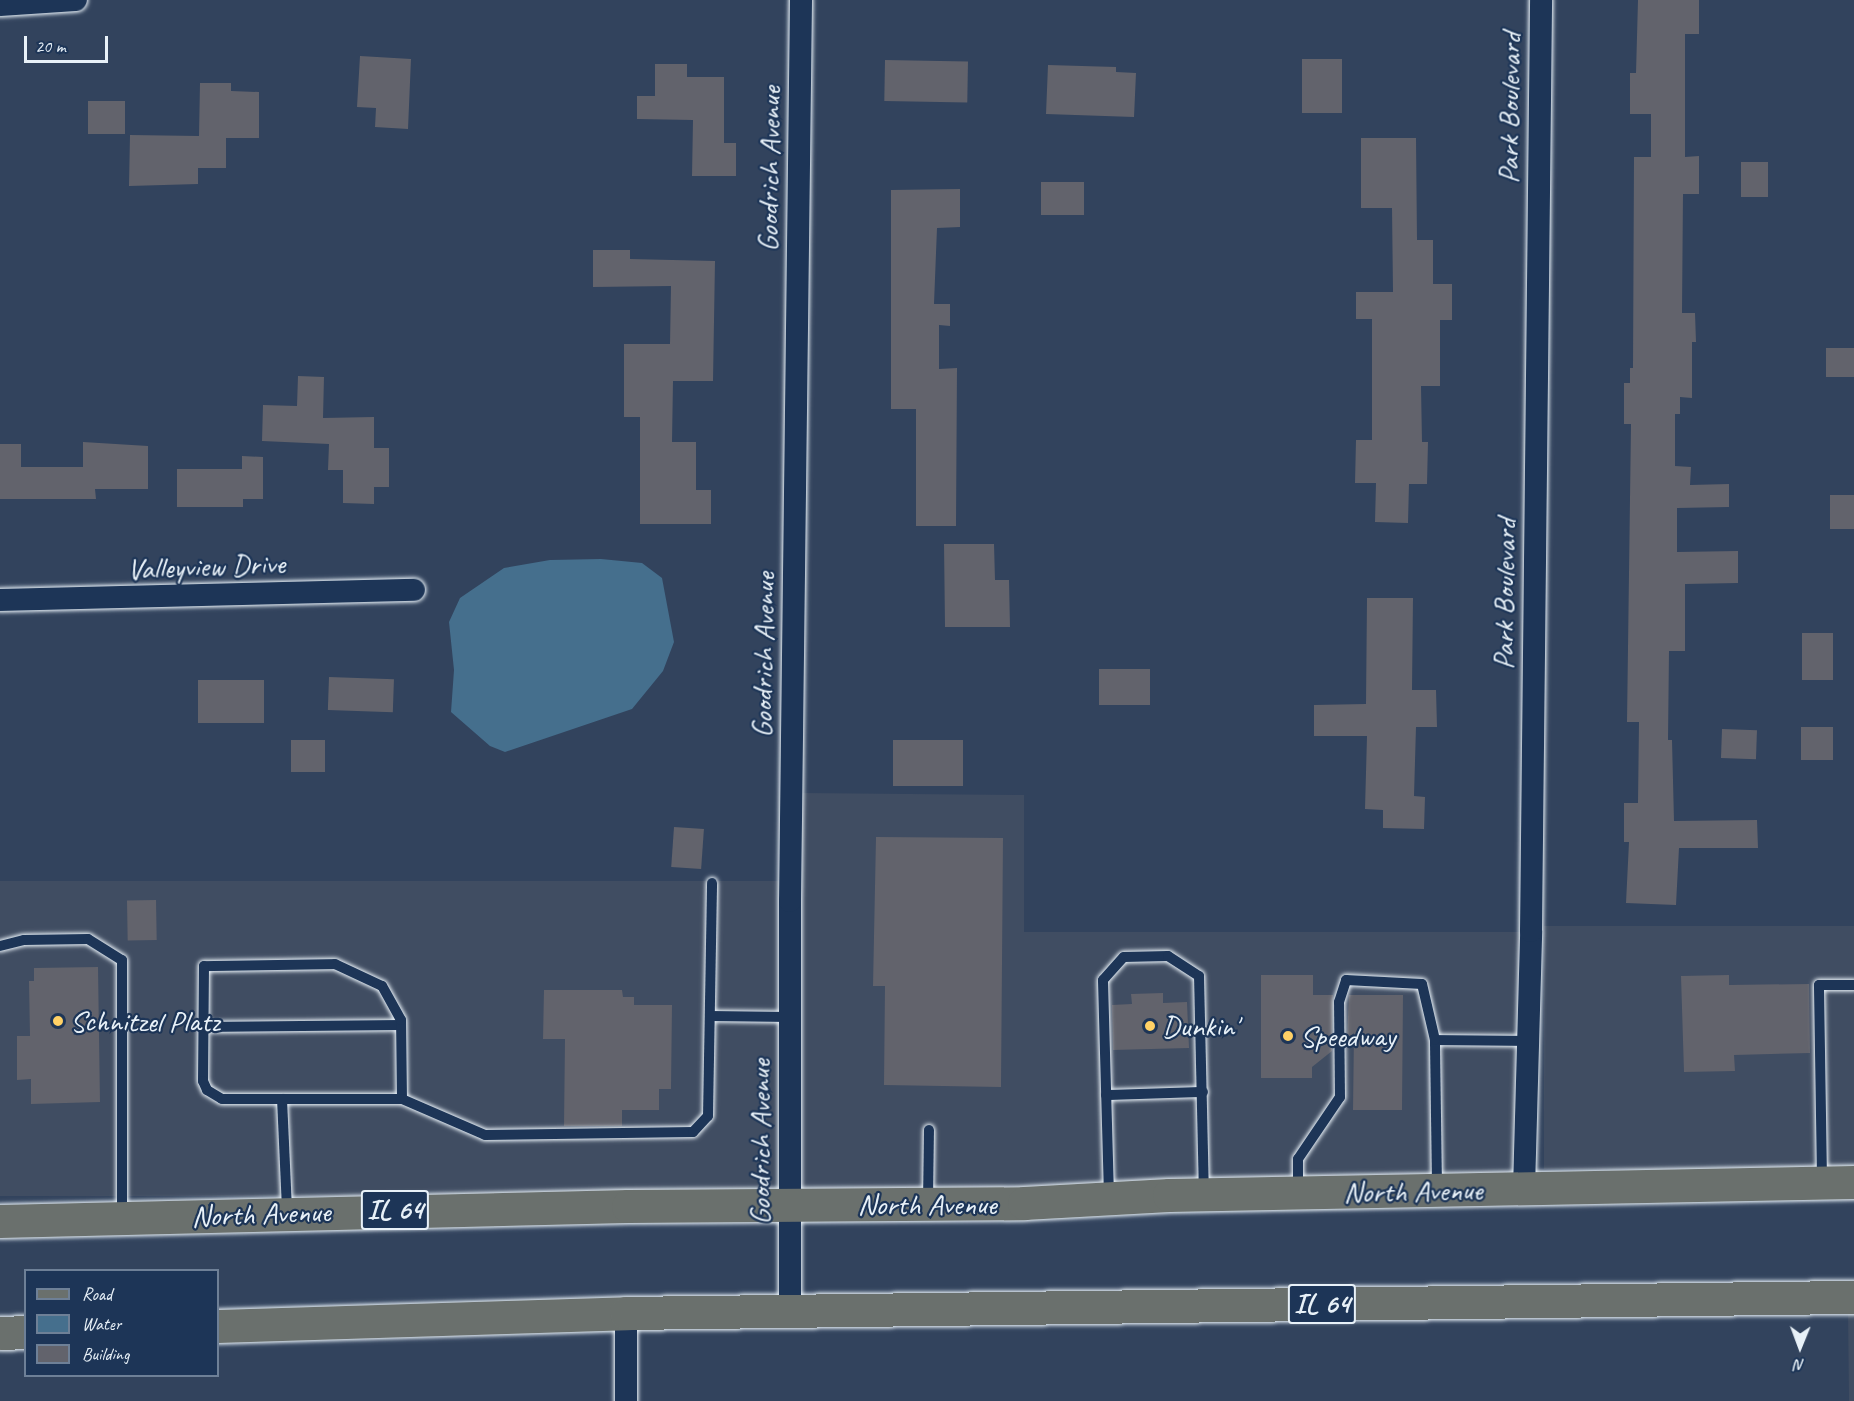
<!DOCTYPE html>
<style>
body{margin:0}
#map{position:relative;width:1854px;height:1401px;overflow:hidden;background:#32435d;font-family:Caveat,sans-serif}
div>[style]{position:absolute}
.built>*{inset:0;background:#404d62;transform-origin:0 0}
.water>*{inset:0;background:#456f8d}
.building>*{inset:0;background:#62636c;transform-origin:0 0}
.roads{filter:drop-shadow(0 0 2px #e8f1f8) drop-shadow(0 0 2px #e8f1f8)}
.service>*{height:10px;margin:-5px;padding:0 5px;transform-origin:5px;border-radius:5px;background:#1d3557}
.minor>*{height:22px;margin:-11px;padding:0 11px;transform-origin:11px;border-radius:11px;background:#1d3557}
.primary>*{height:33px;margin:-16.5px;padding:0 16.5px;transform-origin:16.5px;border-radius:16.5px;background:#6a706d}
.dots>*{width:16px;height:16px;translate:-50% -50%;box-sizing:border-box;border:3px solid #1d3557;border-radius:50%}
span{translate:-50% -50%;white-space:nowrap;text-align:center;line-height:1.15;-webkit-text-stroke:4.5px #1d3557;paint-order:stroke}
.shield-label span{padding:2px 4px;background:#1d3557;border:2px solid;border-radius:4px;-webkit-text-stroke-width:0}
.shield-label{font-size:28px;color:#e8f1f8;font-weight:700}
.street-label{font-size:30px;color:#e8f1f8}
.poi-label{font-size:30px;color:#e8f1f8}
.left{translate:0 -50%;text-align:left}
.legend{position:absolute;left:24px;top:1269px;width:195px;height:108px;box-sizing:border-box;background:#1d3557;border:2px solid #6e8097;margin:0;padding:8px 10px;list-style:none;font-size:18px;color:#e8f1f8}
.legend li{display:flex;align-items:center;gap:12px;height:30px}
.legend b{width:30px;border:2px solid #6e8097}
.north{position:absolute;left:1770px;top:1317px;width:60px;height:60px;-webkit-text-stroke:4px #1d3557;paint-order:stroke;rotate:181deg;font-size:16px;font-weight:700;line-height:24px;text-align:center;color:#e8f1f8}
.north::after{content:'';display:block;margin:auto;width:21px;height:27px;background:#e8f1f8;clip-path:polygon(50% 0,100% 100%,50% 72%,0 100%)}
.scale{position:absolute;left:24px;top:36px;width:84px;height:27px;box-sizing:border-box;border:3px solid #e8f1f8;border-top:0;padding-left:8px;font-size:18px;line-height:21px;white-space:nowrap;color:#e8f1f8;-webkit-text-stroke:4px #1d3557;paint-order:stroke}
</style>
<div id="map">
<div class="built">
<i style="clip-path:polygon(801px 793px,1024px 795px,1024px 932px,1521px 932px,1517px 1181px,800px 1198px)"></i>
<i style="left:781px;top:881px;width:315px;height:781px;rotate:90deg"></i>
<i style="left:1854px;top:926px;width:243px;height:310px;rotate:90deg"></i>
<i style="clip-path:polygon(1854px 1306px,1854px 1401px,1849px 1401px,1848px 1307px)"></i>
</div>
<div class="water">
<i style="clip-path:polygon(601px 559px,642px 563px,662px 578px,674px 642px,663px 671px,632px 709px,505px 752px,490px 746px,451px 712px,454px 670px,449px 622px,460px 598px,504px 568px,550px 560px)"></i>
</div>
<div class="building">
<i style="clip-path:polygon(1638px 0,1699px 0,1699px 34px,1685px 34px,1685px 157px,1699px 156px,1699px 194px,1683px 194px,1682px 313px,1695px 313px,1696px 342px,1692px 342px,1692px 398px,1680px 397px,1680px 414px,1675px 414px,1675px 466px,1691px 467px,1690px 485px,1729px 484px,1729px 507px,1677px 508px,1677px 552px,1738px 551px,1738px 583px,1685px 584px,1685px 651px,1669px 651px,1668px 740px,1672px 740px,1674px 821px,1757px 820px,1758px 848px,1679px 848px,1676px 905px,1626px 903px,1629px 842px,1624px 842px,1624px 803px,1638px 803px,1639px 722px,1627px 722px,1631px 424px,1624px 424px,1624px 383px,1630px 383px,1630px 368px,1633px 368px,1634px 157px,1651px 157px,1651px 114px,1630px 114px,1630px 73px,1636px 73px)"></i>
<i style="clip-path:polygon(360px 56px,411px 59px,408px 129px,375px 127px,376px 108px,357px 107px)"></i>
<i style="left:1302px;top:59px;width:40px;height:54px"></i>
<i style="left:885px;top:60px;width:83px;height:41px;rotate:1deg"></i>
<i style="clip-path:polygon(655px 64px,687px 64px,687px 77px,724px 77px,724px 143px,736px 143px,736px 176px,692px 176px,693px 120px,637px 119px,637px 96px,655px 96px)"></i>
<i style="clip-path:polygon(1048px 65px,1116px 67px,1116px 72px,1136px 73px,1134px 117px,1046px 114px)"></i>
<i style="clip-path:polygon(200px 83px,231px 83px,231px 91px,259px 92px,259px 138px,226px 138px,226px 168px,198px 168px,198px 184px,129px 186px,130px 135px,199px 136px)"></i>
<i style="left:88px;top:101px;width:37px;height:33px"></i>
<i style="clip-path:polygon(1361px 138px,1416px 138px,1417px 240px,1433px 240px,1433px 284px,1452px 284px,1452px 320px,1440px 320px,1440px 386px,1421px 386px,1422px 442px,1428px 442px,1427px 484px,1409px 484px,1408px 523px,1375px 522px,1376px 483px,1355px 483px,1356px 440px,1372px 440px,1372px 319px,1356px 319px,1356px 292px,1393px 292px,1392px 208px,1361px 208px)"></i>
<i style="left:1741px;top:162px;width:27px;height:35px"></i>
<i style="left:1041px;top:182px;width:43px;height:33px"></i>
<i style="clip-path:polygon(960px 189px,960px 227px,937px 228px,934px 304px,950px 304px,950px 326px,939px 325px,939px 369px,957px 368px,956px 526px,916px 526px,916px 409px,891px 409px,891px 190px)"></i>
<i style="clip-path:polygon(593px 250px,630px 250px,630px 259px,715px 261px,713px 381px,673px 381px,672px 442px,696px 442px,696px 490px,711px 490px,711px 524px,640px 524px,640px 417px,624px 417px,624px 344px,670px 344px,671px 286px,593px 287px)"></i>
<i style="left:1826px;top:348px;width:28px;height:29px"></i>
<i style="clip-path:polygon(298px 376px,324px 377px,323px 418px,374px 417px,374px 448px,389px 448px,389px 487px,374px 487px,374px 504px,343px 503px,343px 470px,328px 470px,329px 444px,262px 441px,263px 405px,297px 406px)"></i>
<i style="clip-path:polygon(83px 442px,148px 446px,148px 489px,95px 489px,96px 499px,0 499px,0 444px,21px 444px,21px 467px,83px 467px)"></i>
<i style="clip-path:polygon(242px 456px,263px 457px,263px 499px,243px 499px,243px 507px,177px 507px,177px 469px,242px 469px)"></i>
<i style="left:1830px;top:495px;width:24px;height:34px"></i>
<i style="clip-path:polygon(944px 544px,994px 544px,995px 580px,1009px 580px,1010px 627px,945px 627px)"></i>
<i style="clip-path:polygon(1367px 598px,1413px 598px,1412px 690px,1436px 690px,1437px 727px,1416px 727px,1414px 796px,1425px 797px,1424px 829px,1383px 828px,1383px 810px,1365px 809px,1367px 736px,1314px 736px,1314px 705px,1366px 704px)"></i>
<i style="left:1802px;top:633px;width:31px;height:47px"></i>
<i style="left:1099px;top:669px;width:51px;height:36px"></i>
<i style="left:329px;top:677px;width:65px;height:33px;rotate:2deg"></i>
<i style="left:198px;top:680px;width:66px;height:43px"></i>
<i style="left:1801px;top:727px;width:32px;height:33px"></i>
<i style="left:1722px;top:729px;width:35px;height:29px;rotate:2deg"></i>
<i style="left:291px;top:740px;width:34px;height:32px"></i>
<i style="left:893px;top:740px;width:70px;height:46px"></i>
<i style="left:674px;top:827px;width:30px;height:40px;rotate:4deg"></i>
<i style="clip-path:polygon(876px 837px,1003px 838px,1001px 1087px,884px 1085px,885px 986px,873px 986px)"></i>
<i style="left:156px;top:900px;width:40px;height:29px;rotate:89deg"></i>
<i style="clip-path:polygon(98px 967px,100px 1102px,31px 1104px,31px 1079px,17px 1080px,17px 1036px,30px 1036px,29px 981px,34px 981px,34px 968px)"></i>
<i style="clip-path:polygon(1261px 975px,1313px 975px,1313px 995px,1333px 995px,1332px 1051px,1312px 1067px,1312px 1078px,1261px 1078px)"></i>
<i style="clip-path:polygon(1729px 975px,1729px 985px,1809px 984px,1810px 1053px,1734px 1055px,1735px 1071px,1684px 1072px,1681px 976px)"></i>
<i style="clip-path:polygon(544px 990px,622px 990px,623px 997px,634px 997px,634px 1005px,672px 1005px,671px 1089px,659px 1089px,659px 1110px,622px 1110px,622px 1126px,564px 1126px,565px 1039px,543px 1039px)"></i>
<i style="clip-path:polygon(1163px 993px,1163px 1003px,1187px 1002px,1189px 1048px,1113px 1050px,1112px 1005px,1132px 1004px,1131px 994px)"></i>
<i style="clip-path:polygon(1349px 995px,1403px 995px,1402px 1110px,1353px 1110px,1354px 1033px,1347px 1039px)"></i>
</div>
<div class="roads">
<div class="service">
<i style="left:0;top:946px;width:25px;rotate:-14deg"></i>
<i style="left:24px;top:940px;width:64px;rotate:-0.9deg"></i>
<i style="left:88px;top:939px;width:40px;rotate:32deg"></i>
<i style="left:122px;top:960px;width:256px;rotate:90deg"></i>
<i style="left:710px;top:1016px;width:80px;rotate:0.7deg"></i>
<i style="left:203px;top:1027px;width:198px;rotate:-0.6deg"></i>
<i style="left:1106px;top:1095px;width:97px;rotate:-1.8deg"></i>
<i style="left:282px;top:1099px;width:111px;rotate:87.4deg"></i>
<i style="left:402px;top:1099px;width:79px;rotate:-90.7deg"></i>
<i style="left:401px;top:1020px;width:39px;rotate:-119deg"></i>
<i style="left:382px;top:986px;width:52px;rotate:-154.9deg"></i>
<i style="left:335px;top:964px;width:131px;rotate:179.1deg"></i>
<i style="left:204px;top:966px;width:115px;rotate:90.5deg"></i>
<i style="left:203px;top:1081px;width:10px;rotate:66deg"></i>
<i style="left:207px;top:1090px;width:17px;rotate:31deg"></i>
<i style="left:222px;top:1099px;width:180px"></i>
<i style="left:402px;top:1099px;width:90px;rotate:23.4deg"></i>
<i style="left:485px;top:1135px;width:208px;rotate:-0.8deg"></i>
<i style="left:693px;top:1132px;width:22px;rotate:-47deg"></i>
<i style="left:708px;top:1116px;width:233px;rotate:-89deg"></i>
<i style="left:1822px;top:1179px;width:194px;rotate:-90.9deg"></i>
<i style="left:1819px;top:985px;width:35px"></i>
<i style="left:1437px;top:1187px;width:147px;rotate:-90.8deg"></i>
<i style="left:1435px;top:1040px;width:93px;rotate:0.6deg"></i>
<i style="left:1298px;top:1189px;width:30px;rotate:-90deg"></i>
<i style="left:1298px;top:1159px;width:75px;rotate:-55.9deg"></i>
<i style="left:1340px;top:1097px;width:95px;rotate:-90.6deg"></i>
<i style="left:1339px;top:1002px;width:23px;rotate:-72deg"></i>
<i style="left:1346px;top:980px;width:76px;rotate:3deg"></i>
<i style="left:1422px;top:984px;width:57px;rotate:76.9deg"></i>
<i style="left:1109px;top:1196px;width:216px;rotate:-91.6deg"></i>
<i style="left:1103px;top:980px;width:31px;rotate:-48deg"></i>
<i style="left:1124px;top:957px;width:44px;rotate:-1.3deg"></i>
<i style="left:1168px;top:956px;width:37px;rotate:33deg"></i>
<i style="left:1199px;top:976px;width:215px;rotate:88.7deg"></i>
<i style="left:928px;top:1201px;width:71px;rotate:-89.2deg"></i>
</div>
<div class="minor">
<i style="left:0;top:5px;width:76px;rotate:-3.8deg"></i>
<i style="left:0;top:600px;width:414px;rotate:-1.4deg"></i>
<i style="left:1524px;top:1189px;width:258px;rotate:-88.4deg"></i>
<i style="left:1531px;top:931px;width:931px;rotate:-89.38deg"></i>
<i style="left:790px;top:1311px;width:410px;rotate:-90deg"></i>
<i style="left:790px;top:901px;width:901px;rotate:-89.3deg"></i>
<i style="left:626px;top:1401px;width:88px;rotate:-90deg"></i>
</div>
<div class="primary">
<i style="left:0;top:1221px;width:628px;rotate:-1.37deg"></i>
<i style="left:628px;top:1206px;width:396px;rotate:-0.4deg"></i>
<i style="left:1024px;top:1203px;width:145px;rotate:-3.2deg"></i>
<i style="left:1169px;top:1195px;width:685px;rotate:-1.09deg"></i>
<i style="left:218px;top:1326px;width:408px;rotate:-1.8deg"></i>
<i style="left:626px;top:1313px;width:1228px;rotate:-0.75deg"></i>
<i style="left:0;top:1333px;width:26px;rotate:-2deg"></i>
</div>
</div>
<div class="dots">
<i style="left:58px;top:1021px;background:#ffd166"></i>
<i style="left:1150px;top:1026px;background:#ffd166"></i>
<i style="left:1288px;top:1036px;background:#ffd166"></i>
</div>
<div class="shield-label">
<span style="left:395px;top:1210px">IL 64</span>
<span style="left:1322px;top:1304px">IL 64</span>
</div>
<div class="street-label">
<span style="left:1509px;top:108px;rotate:-89deg">Park Boulevard</span>
<span style="left:769px;top:169px;rotate:-89deg">Goodrich Avenue</span>
<span style="left:206px;top:566px;rotate:-2deg">Valleyview Drive</span>
<span style="left:1504px;top:594px;rotate:-89deg">Park Boulevard</span>
<span style="left:763px;top:655px;rotate:-89deg">Goodrich Avenue</span>
<span style="left:760px;top:1142px;rotate:-90deg">Goodrich Avenue</span>
<span style="left:1413px;top:1191px;rotate:-1deg">North Avenue</span>
<span style="left:927px;top:1204px">North Avenue</span>
<span style="left:261px;top:1214px;rotate:-2deg">North Avenue</span>
</div>
<div class="poi-label">
<span class="left" style="left:70px;top:1021px">Schnitzel Platz</span>
<span class="left" style="left:1162px;top:1026px">Dunkin'</span>
<span class="left" style="left:1300px;top:1036px">Speedway</span>
</div>
<ul class="legend">
<li><b style="height:8px;background:#6a706d"></b>Road</li>
<li><b style="height:16px;background:#456f8d"></b>Water</li>
<li><b style="height:16px;background:#62636c"></b>Building</li>
</ul>
<div class="north">N</div>
<div class="scale">20 m</div>
</div>
